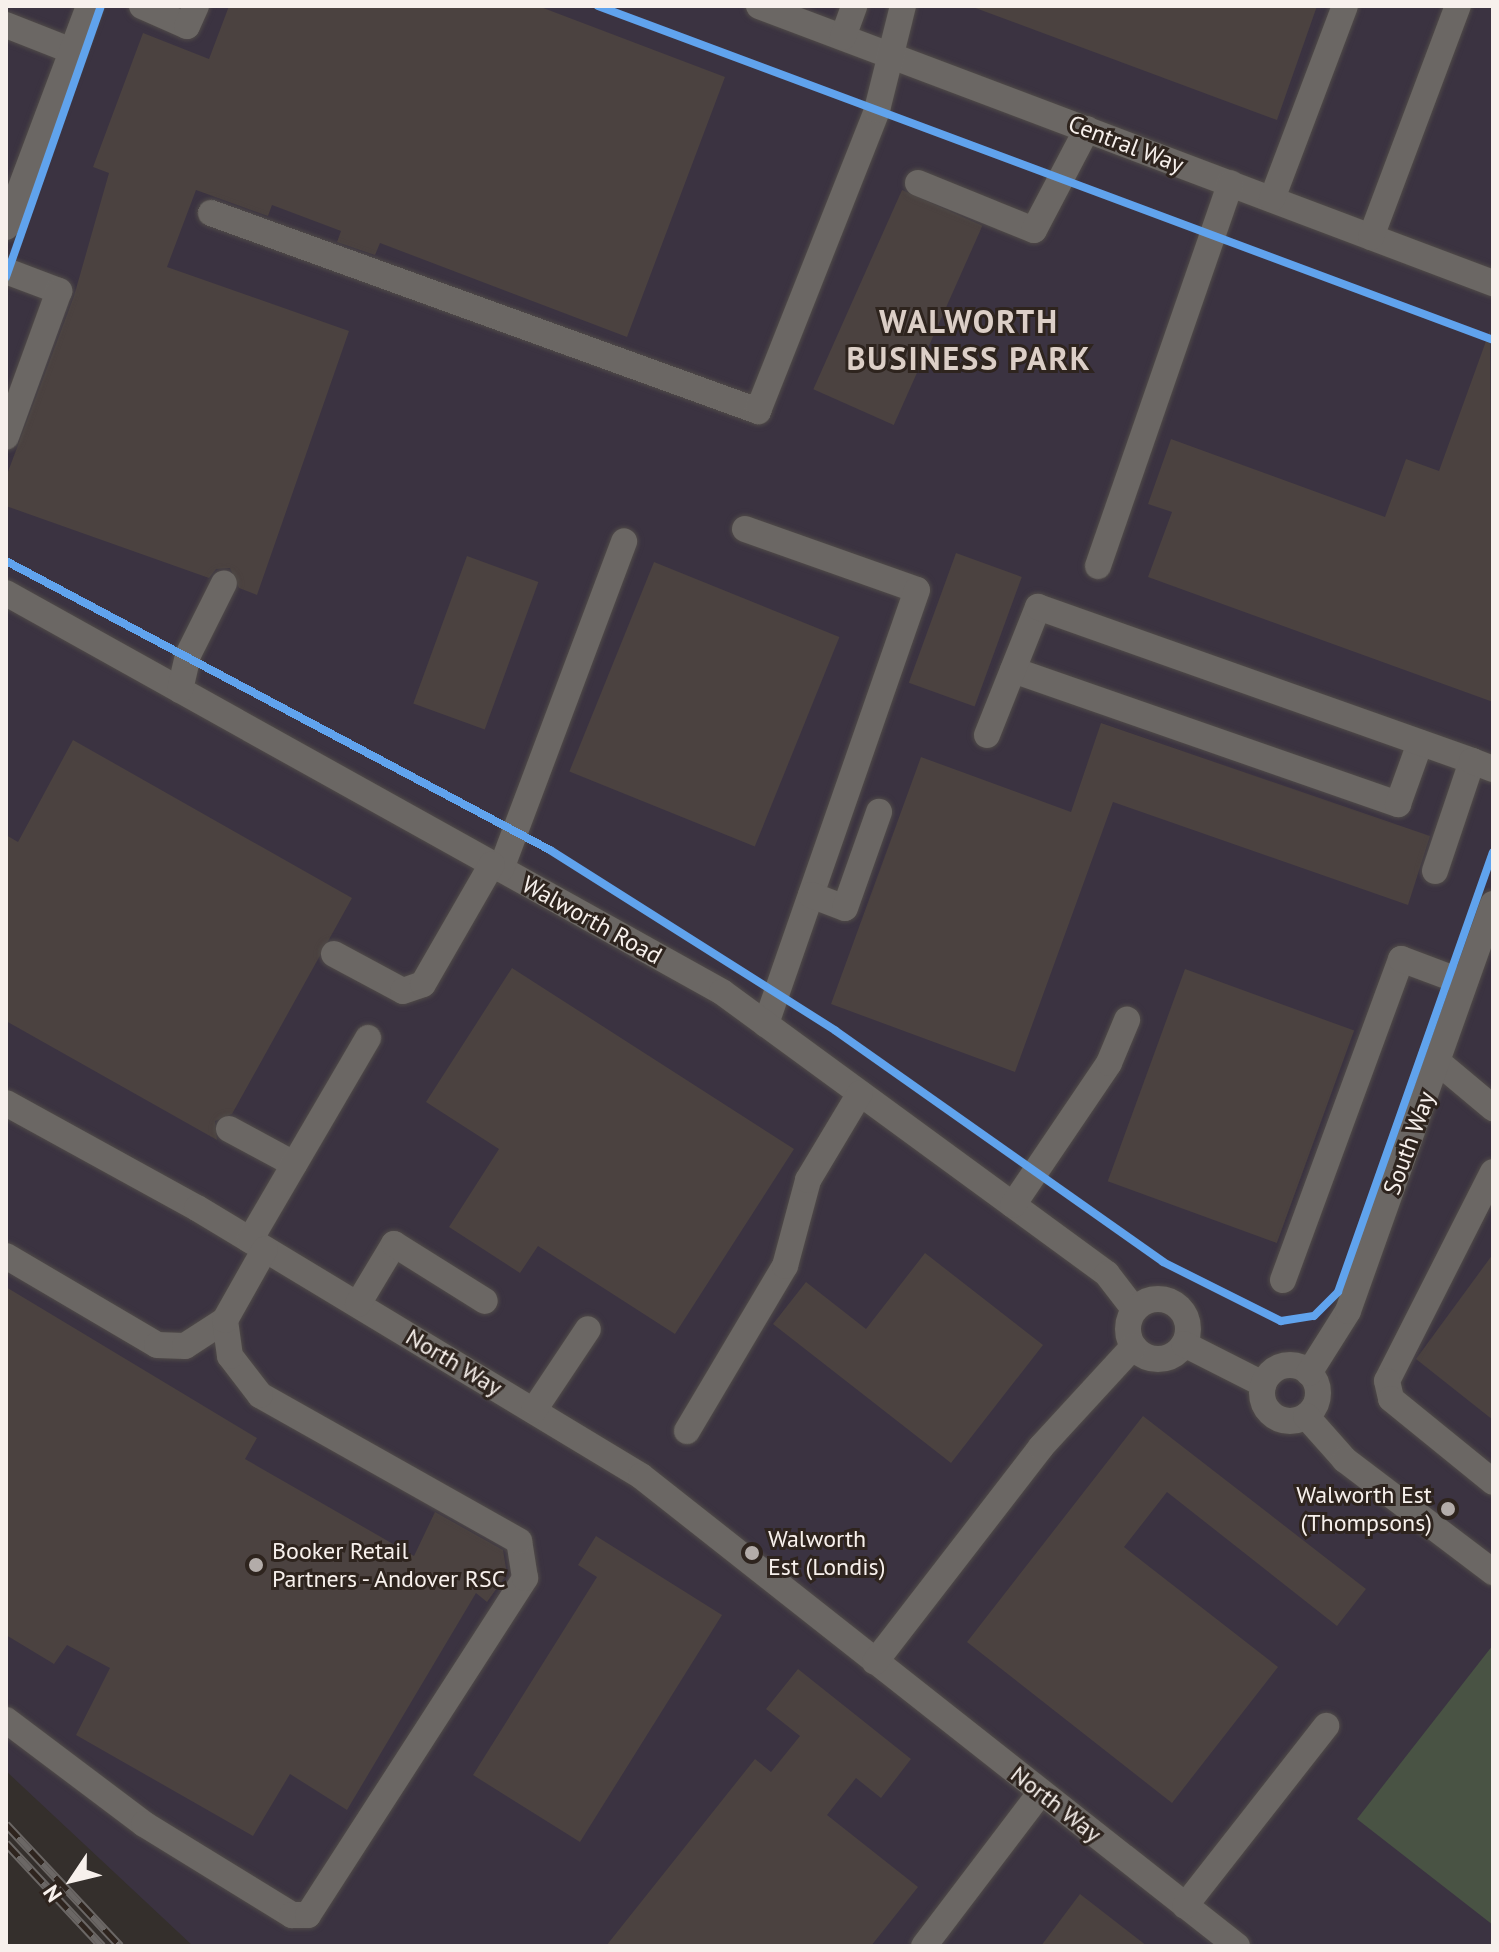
<!DOCTYPE html>
<style>
body{margin:0}
#map{position:relative;width:1499px;height:1952px;overflow:hidden;background:#342f2c;font-family:"PT Sans",sans-serif}
div>[style]{position:absolute}
.industrial>*{inset:0;background:#3b3341}
.green>*{inset:0;background:#495344}
.building>*{inset:0;background:#4b4240;transform-origin:0 0}
.roads{filter:drop-shadow(0 0 2px #504b48) drop-shadow(0 0 2px #504b48)}
.minor>*{height:26px;margin:-13px;padding:0 13px;transform-origin:13px;border-radius:13px;background:#6b6764}
.minor>.ring{margin:-13px;padding:0;box-sizing:content-box;background:none;border:26px solid #6b6764;border-radius:50%}
.rail>*{height:9px;margin-top:-4.5px;transform-origin:0;background:repeating-linear-gradient(90deg,#2e241e 0 18px,#6b6765 0 36px);box-sizing:border-box;border-block:2px solid #6b6765}
.cycleway>*{height:8px;margin:-4px;padding:0 4px;transform-origin:4px;border-radius:4px;background:#60a3ed}
.dots>*{width:22px;height:22px;translate:-50% -50%;box-sizing:border-box;border:4px solid #2e241e;border-radius:50%}
span{translate:-50% -50%;white-space:nowrap;text-align:center;line-height:1.15;-webkit-text-stroke:6px #2e241e;paint-order:stroke}
.street-label{font-size:24px;color:#f7f0ec}
.poi-label{font-size:24px;color:#f7f0ec}
.right{translate:-100% -50%;text-align:right}
.left{translate:0 -50%;text-align:left}
.district-label{font-size:32px;color:#dccfc7;font-weight:700;letter-spacing:2px}
.frame{position:absolute;inset:0;border:8px solid #f7f0ec;pointer-events:none}
.north{position:absolute;left:32px;top:1840px;width:80px;height:80px;-webkit-text-stroke:6px #2e241e;paint-order:stroke;rotate:235deg;font-size:22px;font-weight:700;line-height:32px;text-align:center;color:#f7f0ec}
.north::after{content:'';display:block;margin:auto;width:28px;height:36px;background:#f7f0ec;clip-path:polygon(50% 0,100% 100%,50% 72%,0 100%)}
</style>
<div id="map">
<div class="industrial">
<i style="clip-path:polygon(6px 6px,1493px 6px,1493px 1946px,193px 1946px,6px 1771px)"></i>
</div>
<div class="green">
<i style="clip-path:polygon(1493px 1645px,1493px 1925px,1357px 1819px)"></i>
</div>
<div class="building">
<i style="clip-path:polygon(229px 6px,538px 6px,725px 77px,627px 337px,380px 243px,375px 255px,337px 242px,341px 231px,272px 205px,268px 216px,196px 190px,167px 267px,349px 331px,257px 595px,239px 588px,230px 568px,216px 569px,209px 578px,6px 506px,6px 477px,74px 296px,109px 173px,93px 167px,143px 33px,209px 59px)"></i>
<i style="clip-path:polygon(970px 6px,1317px 6px,1277px 120px)"></i>
<i style="left:902px;top:190px;width:88px;height:218px;rotate:24deg"></i>
<i style="clip-path:polygon(1490px 330px,1493px 702px,1148px 577px,1172px 512px,1148px 504px,1171px 439px,1385px 517px,1406px 459px,1439px 471px)"></i>
<i style="left:956px;top:553px;width:70px;height:138px;rotate:20deg"></i>
<i style="left:467px;top:556px;width:76px;height:157px;rotate:20deg"></i>
<i style="left:654px;top:562px;width:200px;height:226px;rotate:22deg"></i>
<i style="clip-path:polygon(1101px 723px,1430px 836px,1408px 905px,1113px 802px,1015px 1072px,831px 1004px,921px 757px,1071px 812px)"></i>
<i style="clip-path:polygon(73px 740px,352px 898px,232px 1114px,215px 1121px,217px 1140px,6px 1021px,6px 835px,18px 842px)"></i>
<i style="clip-path:polygon(512px 968px,794px 1149px,675px 1334px,538px 1246px,520px 1273px,449px 1227px,499px 1149px,426px 1102px)"></i>
<i style="left:1185px;top:969px;width:180px;height:226px;rotate:20deg"></i>
<i style="clip-path:polygon(925px 1253px,1043px 1345px,951px 1463px,773px 1324px,806px 1282px,866px 1329px)"></i>
<i style="clip-path:polygon(1493px 1254px,1493px 1420px,1416px 1359px)"></i>
<i style="clip-path:polygon(6px 1287px,257px 1438px,245px 1459px,414px 1556px,435px 1512px,503px 1550px,507px 1574px,487px 1602px,476px 1593px,347px 1810px,290px 1774px,253px 1836px,76px 1735px,110px 1668px,67px 1645px,54px 1664px,6px 1635px)"></i>
<i style="clip-path:polygon(1143px 1416px,1366px 1589px,1337px 1626px,1167px 1492px,1124px 1547px,1278px 1667px,1172px 1803px,967px 1642px)"></i>
<i style="clip-path:polygon(596px 1536px,722px 1615px,580px 1842px,473px 1775px,597px 1577px,578px 1565px)"></i>
<i style="clip-path:polygon(798px 1669px,911px 1759px,881px 1798px,856px 1778px,827px 1815px,918px 1887px,871px 1946px,606px 1946px,755px 1759px,771px 1772px,800px 1736px,766px 1709px)"></i>
<i style="clip-path:polygon(1080px 1894px,1147px 1946px,1041px 1946px)"></i>
</div>
<div class="roads">
<div class="minor">
<i style="left:142px;top:6px;width:49px;rotate:24deg"></i>
<i style="left:187px;top:26px;width:22px;rotate:-66deg"></i>
<i style="left:759px;top:6px;width:785px;rotate:20.68deg"></i>
<i style="left:6px;top:25px;width:71px;rotate:21.5deg"></i>
<i style="left:843px;top:37px;width:33px;rotate:-70deg"></i>
<i style="left:918px;top:183px;width:125px;rotate:22.1deg"></i>
<i style="left:1034px;top:230px;width:114px;rotate:-62.3deg"></i>
<i style="left:1272px;top:199px;width:206px;rotate:-69.3deg"></i>
<i style="left:211px;top:213px;width:582px;rotate:19.9deg"></i>
<i style="left:758px;top:411px;width:324px;rotate:-68.4deg"></i>
<i style="left:877px;top:110px;width:107px;rotate:-76deg"></i>
<i style="left:6px;top:227px;width:236px;rotate:-69.4deg"></i>
<i style="left:1371px;top:237px;width:247px;rotate:-69.4deg"></i>
<i style="left:6px;top:271px;width:57px;rotate:20.7deg"></i>
<i style="left:59px;top:291px;width:155px;rotate:110deg"></i>
<i style="left:745px;top:529px;width:182px;rotate:19.5deg"></i>
<i style="left:917px;top:590px;width:460px;rotate:109.2deg"></i>
<i style="left:1098px;top:566px;width:405px;rotate:-70.9deg"></i>
<i style="left:6px;top:593px;width:820px;rotate:29.13deg"></i>
<i style="left:722px;top:992px;width:477px;rotate:36.2deg"></i>
<i style="left:1107px;top:1274px;width:44px;rotate:52.4deg"></i>
<i style="left:1013px;top:670px;width:408px;rotate:19.2deg"></i>
<i style="left:1398px;top:804px;width:65px;rotate:-70.2deg"></i>
<i style="left:180px;top:690px;width:36px;rotate:-77deg"></i>
<i style="left:188px;top:655px;width:80px;rotate:-63.4deg"></i>
<i style="left:987px;top:735px;width:138px;rotate:-68.3deg"></i>
<i style="left:1038px;top:607px;width:461px;rotate:19.5deg"></i>
<i style="left:501px;top:869px;width:350px;rotate:-69.4deg"></i>
<i style="left:1435px;top:871px;width:116px;rotate:-71.4deg"></i>
<i style="left:1472px;top:761px;width:22px;rotate:21deg"></i>
<i style="left:811px;top:895px;width:36px;rotate:21deg"></i>
<i style="left:845px;top:908px;width:102px;rotate:-70.5deg"></i>
<i style="left:334px;top:954px;width:78px;rotate:28.2deg"></i>
<i style="left:403px;top:991px;width:21px;rotate:-19deg"></i>
<i style="left:423px;top:984px;width:138px;rotate:-60.1deg"></i>
<i style="left:1438px;top:1062px;width:72px;rotate:39.9deg"></i>
<i style="left:6px;top:1103px;width:218px;rotate:28.8deg"></i>
<i style="left:197px;top:1208px;width:519px;rotate:31.12deg"></i>
<i style="left:641px;top:1476px;width:759px;rotate:38.26deg"></i>
<i style="left:229px;top:1129px;width:74px;rotate:28.3deg"></i>
<i style="left:1493px;top:1172px;width:234px;rotate:116.9deg"></i>
<i style="left:1387px;top:1381px;width:18px;rotate:77deg"></i>
<i style="left:1391px;top:1399px;width:132px;rotate:39.1deg"></i>
<i style="left:1013px;top:1205px;width:171px;rotate:-55.9deg"></i>
<i style="left:1109px;top:1063px;width:47px;rotate:-67.3deg"></i>
<i style="left:250px;top:1240px;width:234px;rotate:-59.7deg"></i>
<i style="left:6px;top:1256px;width:175px;rotate:30.5deg"></i>
<i style="left:157px;top:1345px;width:28px;rotate:2deg"></i>
<i style="left:185px;top:1346px;width:48px;rotate:-33deg"></i>
<i style="left:1283px;top:1280px;width:342px;rotate:-69.8deg"></i>
<i style="left:1401px;top:959px;width:51px;rotate:20.6deg"></i>
<i class="ring" style="left:1128px;top:1299px;width:34px;height:34px"></i>
<i style="left:358px;top:1304px;width:70px;rotate:-59deg"></i>
<i style="left:394px;top:1244px;width:107px;rotate:32.1deg"></i>
<i style="left:1184px;top:1344px;width:89px;rotate:26.9deg"></i>
<i class="ring" style="left:1262px;top:1365px;width:30px;height:30px"></i>
<i style="left:1309px;top:1373px;width:73px;rotate:-57.8deg"></i>
<i style="left:1348px;top:1311px;width:432px;rotate:-70.4deg"></i>
<i style="left:534px;top:1410px;width:97px;rotate:-56.3deg"></i>
<i style="left:1306px;top:1416px;width:59px;rotate:48.4deg"></i>
<i style="left:1345px;top:1460px;width:186px;rotate:37.1deg"></i>
<i style="left:687px;top:1431px;width:192px;rotate:-59.3deg"></i>
<i style="left:785px;top:1266px;width:89px;rotate:-75deg"></i>
<i style="left:808px;top:1180px;width:101px;rotate:-59.1deg"></i>
<i style="left:875px;top:1662px;width:272px;rotate:-52.3deg"></i>
<i style="left:1041px;top:1447px;width:136px;rotate:-47.4deg"></i>
<i style="left:6px;top:1720px;width:173px;rotate:37deg"></i>
<i style="left:144px;top:1824px;width:174px;rotate:31.6deg"></i>
<i style="left:292px;top:1915px;width:16px"></i>
<i style="left:308px;top:1915px;width:401px;rotate:-57.2deg"></i>
<i style="left:525px;top:1578px;width:37px;rotate:-99deg"></i>
<i style="left:519px;top:1541px;width:297px;rotate:-150.6deg"></i>
<i style="left:260px;top:1395px;width:49px;rotate:-127.6deg"></i>
<i style="left:230px;top:1356px;width:36px;rotate:-98deg"></i>
<i style="left:225px;top:1320px;width:81px;rotate:-60.6deg"></i>
<i style="left:1185px;top:1906px;width:229px;rotate:-51.9deg"></i>
<i style="left:924px;top:1946px;width:193px;rotate:-52.8deg"></i>
</div>
</div>
<div class="rail">
<i style="left:6px;top:1824px;width:167px;rotate:46.9deg"></i>
<i style="left:6px;top:1843px;width:141px;rotate:47deg"></i>
</div>
<div class="cycleway">
<i style="left:598px;top:6px;width:955px;rotate:20.46deg"></i>
<i style="left:6px;top:277px;width:287px;rotate:-70.7deg"></i>
<i style="left:6px;top:561px;width:616px;rotate:27.98deg"></i>
<i style="left:550px;top:850px;width:338px;rotate:32.3deg"></i>
<i style="left:836px;top:1031px;width:400px;rotate:35.2deg"></i>
<i style="left:1163px;top:1262px;width:132px;rotate:26.6deg"></i>
<i style="left:1281px;top:1321px;width:33px;rotate:-9deg"></i>
<i style="left:1314px;top:1316px;width:34px;rotate:-45deg"></i>
<i style="left:1338px;top:1292px;width:466px;rotate:-70.6deg"></i>
</div>
<div class="dots">
<i style="left:1448px;top:1509px;background:#b3aca9"></i>
<i style="left:752px;top:1553px;background:#b3aca9"></i>
<i style="left:256px;top:1565px;background:#b3aca9"></i>
</div>
<div class="street-label">
<span style="left:1126px;top:144px;rotate:21deg">Central Way</span>
<span style="left:592px;top:920px;rotate:29deg">Walworth Road</span>
<span style="left:1409px;top:1143px;rotate:-70deg">South Way</span>
<span style="left:454px;top:1362px;rotate:31deg">North Way</span>
<span style="left:1056px;top:1804px;rotate:38deg">North Way</span>
</div>
<div class="poi-label">
<span class="right" style="left:1432px;top:1509px">Walworth Est<br>(Thompsons)</span>
<span class="left" style="left:768px;top:1553px">Walworth<br>Est (Londis)</span>
<span class="left" style="left:272px;top:1565px">Booker Retail<br>Partners - Andover RSC</span>
</div>
<div class="district-label">
<span style="left:969px;top:340px">WALWORTH<br>BUSINESS PARK</span>
</div>
<div class="frame"></div>
<div class="north">N</div>
</div>
